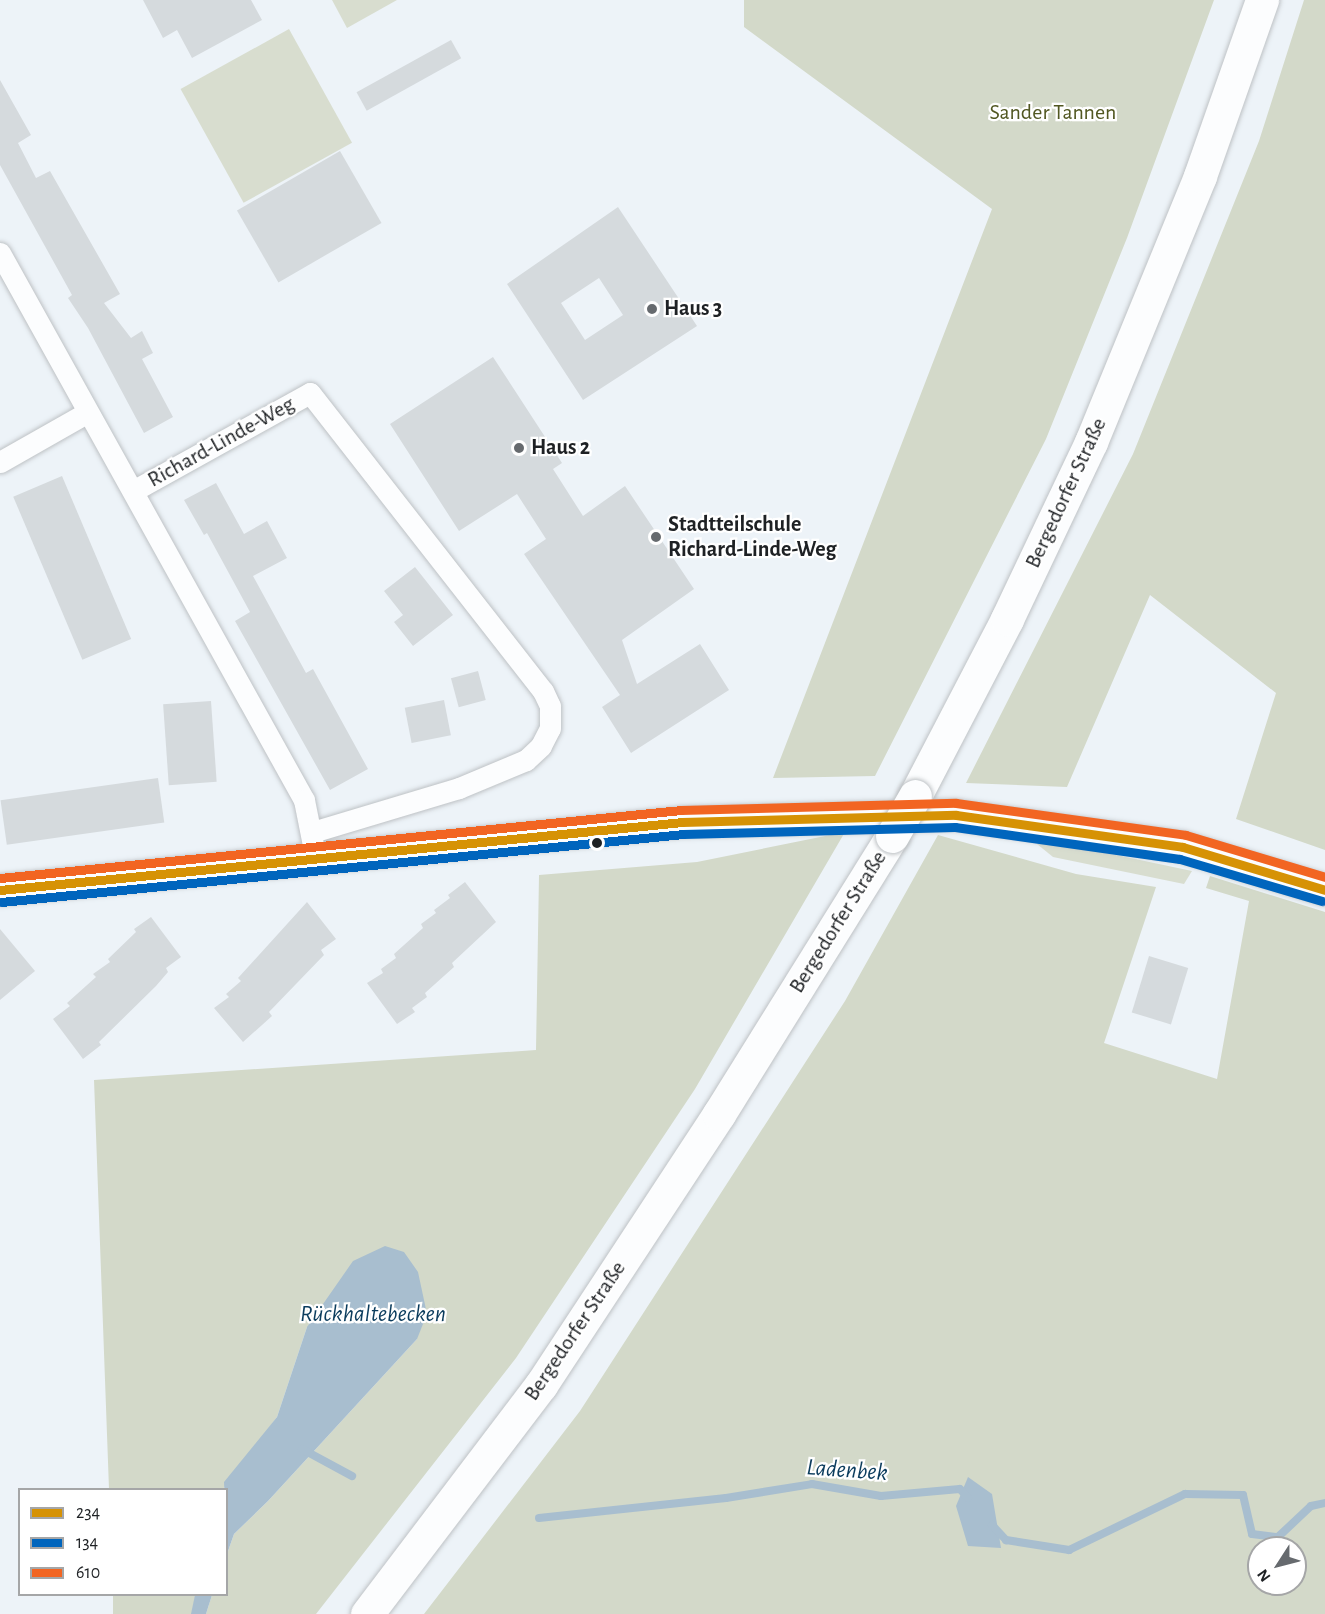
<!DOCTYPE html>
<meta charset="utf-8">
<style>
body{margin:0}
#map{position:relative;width:1325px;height:1614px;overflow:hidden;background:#edf3f8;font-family:"Alegreya Sans",sans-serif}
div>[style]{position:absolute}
.green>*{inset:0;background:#d8ddcf;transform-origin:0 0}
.forest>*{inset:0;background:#d3d9c9;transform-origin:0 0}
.water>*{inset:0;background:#a8becf}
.stream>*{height:8px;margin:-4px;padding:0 4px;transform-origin:4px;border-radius:4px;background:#a8becf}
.building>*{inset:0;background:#d5dadd;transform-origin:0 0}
.roads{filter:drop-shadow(0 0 2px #bec2c5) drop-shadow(0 0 2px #bec2c5)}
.street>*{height:21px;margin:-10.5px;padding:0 10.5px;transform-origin:10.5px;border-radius:10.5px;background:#fcfdfe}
.secondary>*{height:30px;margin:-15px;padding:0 15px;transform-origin:15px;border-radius:15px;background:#fcfdfe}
.primary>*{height:33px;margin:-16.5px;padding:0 16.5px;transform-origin:16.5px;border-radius:16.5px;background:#fcfdfe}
.bridges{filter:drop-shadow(0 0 2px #bec2c5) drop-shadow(0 0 2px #bec2c5)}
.primary-bridge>*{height:33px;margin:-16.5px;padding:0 16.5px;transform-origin:16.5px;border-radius:16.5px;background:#fcfdfe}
.bus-1>*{height:9px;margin:-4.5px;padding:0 4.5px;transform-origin:4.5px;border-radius:4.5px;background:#d69205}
.bus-2>*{height:9px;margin:-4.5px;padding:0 4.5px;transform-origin:4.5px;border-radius:4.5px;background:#0065bd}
.bus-3>*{height:9px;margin:-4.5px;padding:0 4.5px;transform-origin:4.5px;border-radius:4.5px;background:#f26522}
.dots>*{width:16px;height:16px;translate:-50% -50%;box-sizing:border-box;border:3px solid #fff;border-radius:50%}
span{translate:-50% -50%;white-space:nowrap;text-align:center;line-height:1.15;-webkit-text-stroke:4.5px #fff;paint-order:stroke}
.park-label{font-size:22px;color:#515721}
.poi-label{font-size:22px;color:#1e2124;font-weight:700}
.left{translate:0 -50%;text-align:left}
.street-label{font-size:22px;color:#1e2124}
.water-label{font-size:24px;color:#0b3c5d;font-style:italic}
.legend{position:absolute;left:18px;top:1488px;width:210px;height:108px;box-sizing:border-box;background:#fff;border:2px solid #a5a6a7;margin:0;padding:8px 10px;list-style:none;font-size:18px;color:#1e2124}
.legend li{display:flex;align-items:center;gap:12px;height:30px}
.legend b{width:30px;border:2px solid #a5a6a7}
.north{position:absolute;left:1247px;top:1536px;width:60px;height:60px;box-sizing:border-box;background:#fff;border:2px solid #a5a6a7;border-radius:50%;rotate:234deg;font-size:16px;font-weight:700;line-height:24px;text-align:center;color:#1e2124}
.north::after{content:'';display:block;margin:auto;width:21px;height:27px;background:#666a6e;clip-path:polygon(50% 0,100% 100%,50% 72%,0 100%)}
</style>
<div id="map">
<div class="green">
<i style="clip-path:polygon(332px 0,397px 0,347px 28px)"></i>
<i style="left:289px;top:29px;width:130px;height:124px;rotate:61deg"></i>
<i style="clip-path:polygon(1044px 842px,1121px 856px,1192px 871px,1184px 884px,1053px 857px,1037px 844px)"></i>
</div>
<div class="forest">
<i style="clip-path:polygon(744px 0,1214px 0,1127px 238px,1046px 439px,875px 776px,773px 778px,992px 209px,744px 27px)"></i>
<i style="clip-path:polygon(1304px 0,1325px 0,1325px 850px,1236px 819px,1276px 693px,1150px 595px,1067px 787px,966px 783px,1133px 454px,1259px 141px)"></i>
<i style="clip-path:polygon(845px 832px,695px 1089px,516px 1358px,316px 1614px,206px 1614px,212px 1595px,226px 1594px,227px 1554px,234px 1534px,268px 1501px,417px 1339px,307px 1327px,277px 1417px,223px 1489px,109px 1489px,94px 1080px,536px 1050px,539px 875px,697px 862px)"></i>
<i style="clip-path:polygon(evenodd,938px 835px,1076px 874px,1156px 887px,1104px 1043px,1217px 1079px,1249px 901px,1206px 888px,1210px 876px,1325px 912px,1325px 1614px,424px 1614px,580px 1411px,845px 1001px,938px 835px,1259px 1548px,1295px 1548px,1295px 1584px,1259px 1584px,1259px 1548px)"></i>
<i style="left:113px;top:1595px;width:82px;height:19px"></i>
</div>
<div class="water">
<i style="clip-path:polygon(385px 1246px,404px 1252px,418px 1272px,427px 1314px,417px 1339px,268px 1501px,234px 1534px,227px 1554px,224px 1482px,277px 1417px,307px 1327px,353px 1261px)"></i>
<i style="clip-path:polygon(968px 1477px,992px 1494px,1001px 1548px,968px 1546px,956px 1506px)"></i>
<i style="clip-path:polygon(195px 1595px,212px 1595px,206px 1614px,191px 1614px)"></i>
</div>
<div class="stream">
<i style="left:302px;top:1449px;width:57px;rotate:28.4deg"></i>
<i style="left:539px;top:1518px;width:188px;rotate:-6.1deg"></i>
<i style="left:726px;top:1498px;width:87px;rotate:-9.2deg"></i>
<i style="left:812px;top:1484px;width:70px;rotate:9.9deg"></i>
<i style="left:881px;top:1496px;width:79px;rotate:-5.1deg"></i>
<i style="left:960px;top:1489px;width:12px;rotate:48deg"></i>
<i style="left:992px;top:1525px;width:21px;rotate:47deg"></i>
<i style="left:1006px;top:1540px;width:64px;rotate:9deg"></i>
<i style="left:1069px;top:1550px;width:129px;rotate:-25.8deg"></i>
<i style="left:1185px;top:1494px;width:58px;rotate:1deg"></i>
<i style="left:1243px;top:1495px;width:40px;rotate:77deg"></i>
<i style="left:1252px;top:1534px;width:26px;rotate:7deg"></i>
<i style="left:1278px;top:1537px;width:45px;rotate:-43.2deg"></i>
<i style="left:1311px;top:1506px;width:14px;rotate:-12deg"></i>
</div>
<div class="building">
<i style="clip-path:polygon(143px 0,251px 0,262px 20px,192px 58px,177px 30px,163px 38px)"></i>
<i style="left:451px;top:40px;width:21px;height:108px;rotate:61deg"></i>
<i style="clip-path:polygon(0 80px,31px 135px,18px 143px,36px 178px,50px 171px,120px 294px,104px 303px,131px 338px,142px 331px,153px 353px,142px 359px,173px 417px,144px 433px,88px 328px,68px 298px,72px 295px,0 165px)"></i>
<i style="left:340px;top:151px;width:83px;height:119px;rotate:60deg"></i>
<i style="clip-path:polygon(evenodd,618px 207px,697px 326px,583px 400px,507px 284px,618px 207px,599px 278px,623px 315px,585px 340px,561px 303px,599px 278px)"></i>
<i style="clip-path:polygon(493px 357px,562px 463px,553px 469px,583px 516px,625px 486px,694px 589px,622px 640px,637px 684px,700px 644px,729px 690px,631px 753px,602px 707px,620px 695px,524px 554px,546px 539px,517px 494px,459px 531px,390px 424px)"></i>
<i style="left:62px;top:476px;width:177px;height:53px;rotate:67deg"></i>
<i style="clip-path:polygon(216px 483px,244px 534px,267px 521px,287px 558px,253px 576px,306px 673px,313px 669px,368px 769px,330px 790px,235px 621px,250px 612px,207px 533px,204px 535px,184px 500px)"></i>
<i style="clip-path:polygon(415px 567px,453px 615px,413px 646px,394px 622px,403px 615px,384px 591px)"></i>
<i style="left:478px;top:671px;width:30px;height:28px;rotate:75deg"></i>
<i style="left:444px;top:700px;width:36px;height:40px;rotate:79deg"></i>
<i style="left:211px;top:701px;width:81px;height:48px;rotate:86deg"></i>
<i style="left:158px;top:778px;width:45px;height:159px;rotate:82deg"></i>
<i style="clip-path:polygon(465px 882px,496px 922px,452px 963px,454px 967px,425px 993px,427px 997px,412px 1008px,415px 1012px,397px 1024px,367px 983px,383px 973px,381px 969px,396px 958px,394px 954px,423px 928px,421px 924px,436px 913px,434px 910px,450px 898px,448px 895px)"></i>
<i style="clip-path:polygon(307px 902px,336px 939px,321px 950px,324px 955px,269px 1012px,272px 1016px,243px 1042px,214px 1008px,229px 997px,226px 994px,241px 981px,238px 978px)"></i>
<i style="clip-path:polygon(151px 917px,181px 957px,166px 968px,168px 972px,156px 986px,99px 1042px,101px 1045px,83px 1059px,53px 1019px,70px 1006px,67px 1003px,96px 977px,93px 974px,110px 962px,108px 959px,136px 932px,134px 929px)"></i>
<i style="clip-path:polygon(0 929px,35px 971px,0 1000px)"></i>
<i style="left:1149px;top:956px;width:41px;height:59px;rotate:17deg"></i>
</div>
<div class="roads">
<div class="street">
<i style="left:0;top:253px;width:626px;rotate:60.94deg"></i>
<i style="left:304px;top:800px;width:46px;rotate:78.7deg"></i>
<i style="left:0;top:462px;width:101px;rotate:-29.6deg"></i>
<i style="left:133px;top:491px;width:202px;rotate:-29deg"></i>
<i style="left:310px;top:393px;width:378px;rotate:52deg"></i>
<i style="left:543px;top:691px;width:17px;rotate:65deg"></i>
<i style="left:550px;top:706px;width:22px;rotate:90deg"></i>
<i style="left:550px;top:728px;width:20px;rotate:117deg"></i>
<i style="left:541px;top:746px;width:21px;rotate:137deg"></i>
<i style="left:526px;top:760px;width:73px;rotate:157.3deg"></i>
<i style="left:459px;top:788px;width:153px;rotate:163.3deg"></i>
</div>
<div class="secondary">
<i style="left:0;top:890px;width:685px;rotate:-5.69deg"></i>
<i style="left:682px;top:822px;width:274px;rotate:-1.5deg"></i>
<i style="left:956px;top:815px;width:229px;rotate:8deg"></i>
<i style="left:1183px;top:847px;width:148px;rotate:16.8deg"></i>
</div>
<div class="primary">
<i style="left:915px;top:796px;width:199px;rotate:-62.5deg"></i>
<i style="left:1007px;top:619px;width:196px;rotate:-64.6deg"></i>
<i style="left:1091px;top:442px;width:287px;rotate:-67.7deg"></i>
<i style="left:1200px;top:176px;width:187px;rotate:-70.6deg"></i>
<i style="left:367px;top:1614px;width:288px;rotate:-52.8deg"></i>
<i style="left:541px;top:1385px;width:324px;rotate:-56.7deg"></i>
<i style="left:719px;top:1114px;width:327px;rotate:-58.1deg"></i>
</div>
</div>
<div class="bridges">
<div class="primary-bridge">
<i style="left:892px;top:836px;width:46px;rotate:-60.1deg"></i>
</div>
</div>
<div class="bus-1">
<i style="left:0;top:890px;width:685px;rotate:-5.69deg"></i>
<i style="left:682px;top:822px;width:274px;rotate:-1.5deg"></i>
<i style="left:956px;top:815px;width:229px;rotate:8deg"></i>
<i style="left:1183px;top:847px;width:148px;rotate:16.8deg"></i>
</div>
<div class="bus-2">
<i style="left:1px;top:902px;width:685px;rotate:-5.69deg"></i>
<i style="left:683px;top:834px;width:272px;rotate:-1.5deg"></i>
<i style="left:955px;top:827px;width:227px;rotate:8.1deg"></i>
<i style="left:1180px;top:859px;width:148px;rotate:16.5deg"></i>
</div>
<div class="bus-3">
<i style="left:0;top:878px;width:684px;rotate:-5.7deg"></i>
<i style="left:681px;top:810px;width:275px;rotate:-1.5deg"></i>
<i style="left:956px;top:803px;width:232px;rotate:7.9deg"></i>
<i style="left:1186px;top:835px;width:145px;rotate:16.8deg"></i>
</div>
<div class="dots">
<i style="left:652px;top:309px;background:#666a6e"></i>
<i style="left:519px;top:448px;background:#666a6e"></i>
<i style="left:656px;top:537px;background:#666a6e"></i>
<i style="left:597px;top:843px;background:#1e2124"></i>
</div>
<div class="park-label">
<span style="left:1053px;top:113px">Sander Tannen</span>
</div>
<div class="poi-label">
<span class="left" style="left:664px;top:309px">Haus 3</span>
<span class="left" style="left:531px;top:448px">Haus 2</span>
<span class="left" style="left:668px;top:537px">Stadtteilschule<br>Richard-Linde-Weg</span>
</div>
<div class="street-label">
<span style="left:221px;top:442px;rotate:-29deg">Richard-Linde-Weg</span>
<span style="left:1066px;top:493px;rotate:-65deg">Bergedorfer Straße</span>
<span style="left:838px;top:922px;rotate:-58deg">Bergedorfer Straße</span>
<span style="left:575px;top:1331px;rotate:-56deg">Bergedorfer Straße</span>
</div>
<div class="water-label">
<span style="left:373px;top:1315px">Rückhaltebecken</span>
<span style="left:847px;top:1471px;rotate:4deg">Ladenbek</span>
</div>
<ul class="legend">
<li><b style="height:8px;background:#d69205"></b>234</li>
<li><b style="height:8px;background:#0065bd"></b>134</li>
<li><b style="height:8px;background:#f26522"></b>610</li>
</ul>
<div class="north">N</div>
</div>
